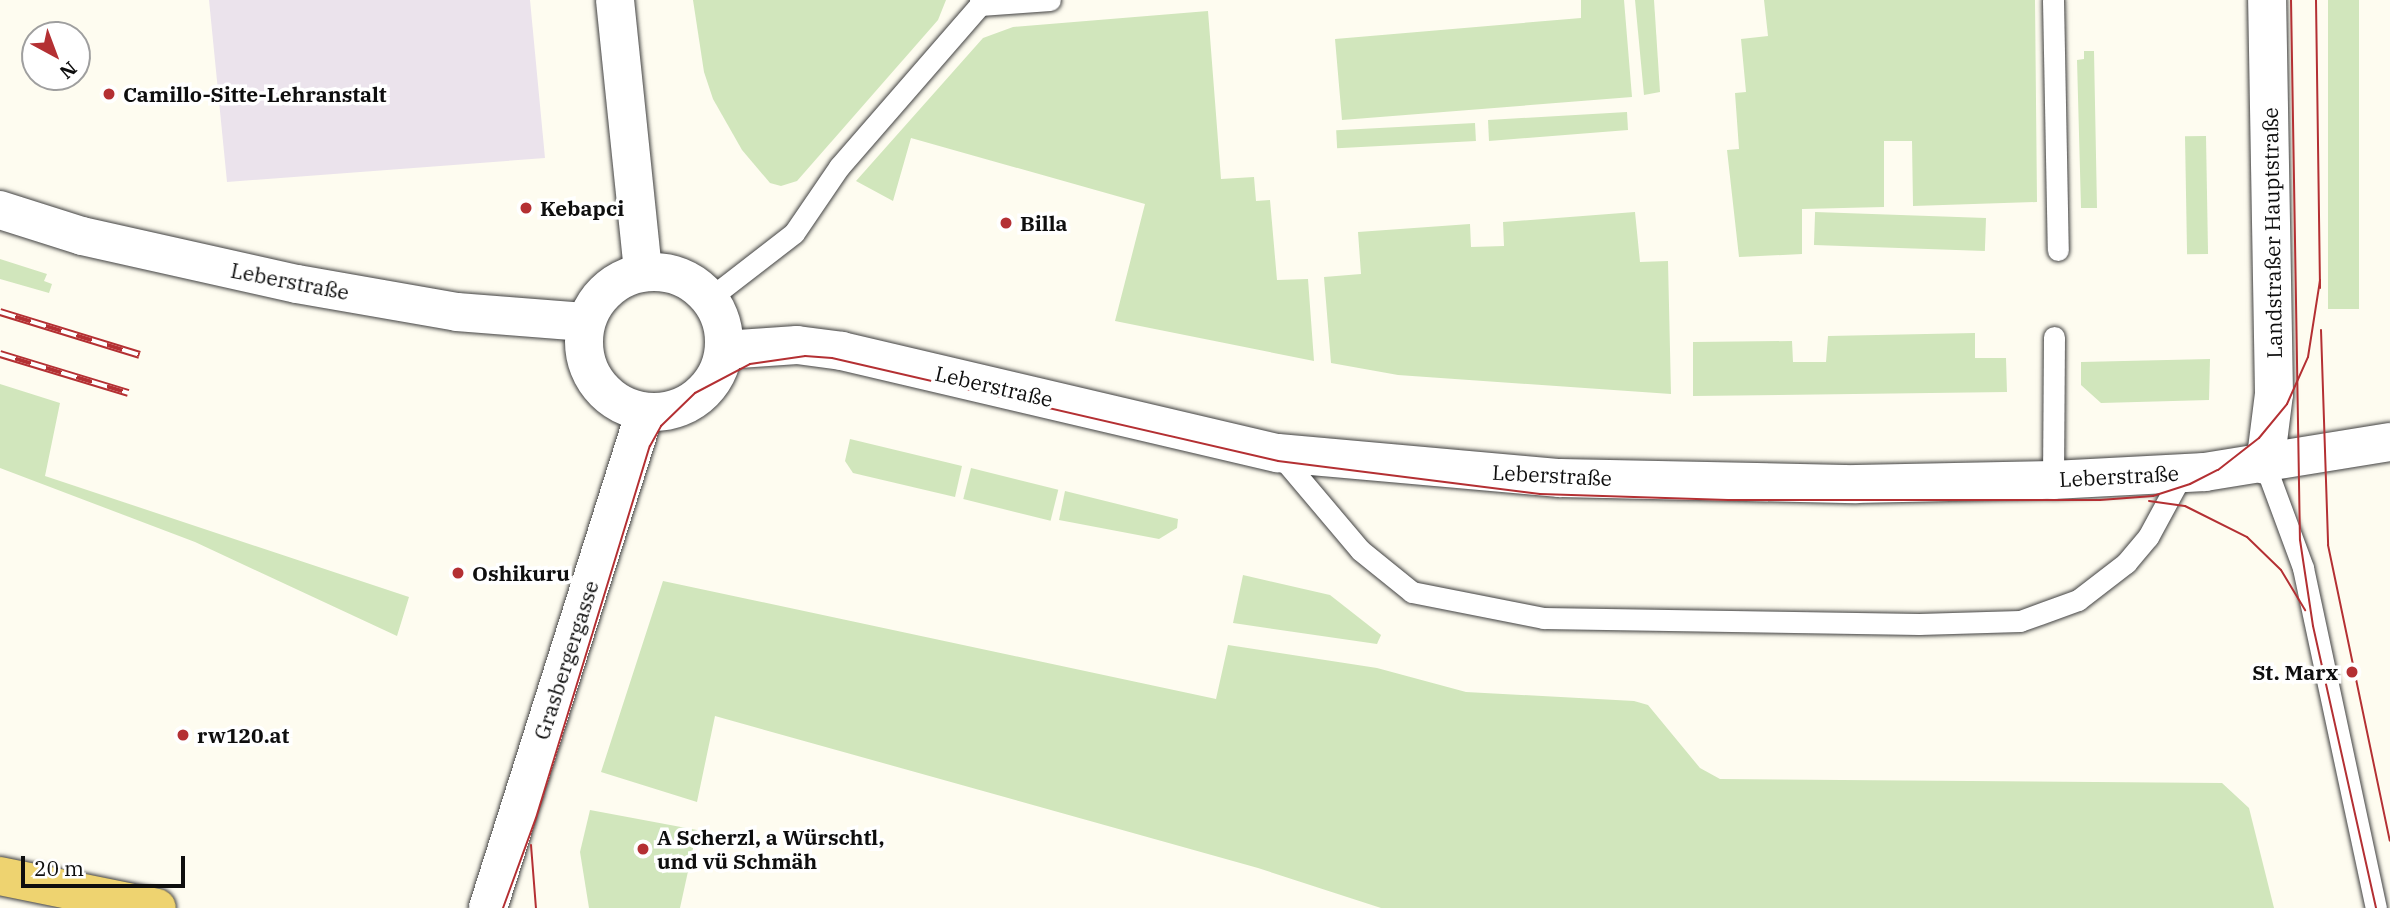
<!DOCTYPE html>
<meta charset="utf-8">
<style>
body{margin:0}
#map{position:relative;width:2390px;height:908px;overflow:hidden;background:#fefcf0;font-family:"IBM Plex Serif",serif}
div>[style]{position:absolute}
.industrial>*{inset:0;background:#ebe3ec}
.green>*{inset:0;background:#d1e6bc;transform-origin:0 0}
.roads{filter:drop-shadow(0 0 2px #414141) drop-shadow(0 0 2px #414141)}
.service>*{height:21px;margin:-10.5px;padding:0 10.5px;transform-origin:10.5px;border-radius:10.5px;background:#fff}
.minor>*{height:38px;margin:-19px;padding:0 19px;transform-origin:19px;border-radius:19px;background:#fff}
.tertiary>*{height:38px;margin:-19px;padding:0 19px;transform-origin:19px;border-radius:19px;background:#fff}
.tertiary>.ring{margin:-19px;padding:0;box-sizing:content-box;background:none;border:38px solid #fff;border-radius:50%}
.primary>*{height:38px;margin:-19px;padding:0 19px;transform-origin:19px;border-radius:19px;background:#eed370}
.tram>*{height:2px;margin:-1px;padding:0 1px;transform-origin:1px;border-radius:1px;background:#b43033}
.rail>*{height:8px;margin-top:-4px;transform-origin:0;background:repeating-linear-gradient(90deg,#fff 0 16px,#b43033 0 32px);box-sizing:border-box;border-block:2px solid #b43033}
.dots>*{width:19px;height:19px;translate:-50% -50%;box-sizing:border-box;border:4px solid #fff;border-radius:50%}
span{translate:-50% -50%;white-space:nowrap;text-align:center;line-height:1.15;-webkit-text-stroke:7px #fff;paint-order:stroke}
.poi-label{font-size:21px;color:#0e0e0e;font-weight:700}
.left{translate:0 -50%;text-align:left}
.right{translate:-100% -50%;text-align:right}
.street-label{font-size:21px;color:#0e0e0e}
.north{position:absolute;left:21px;top:21px;width:70px;height:70px;box-sizing:border-box;background:#fff;border:2px solid #9f9f9f;border-radius:50%;rotate:139deg;font-size:19px;font-weight:700;line-height:28px;text-align:center;color:#0e0e0e}
.north::after{content:'';display:block;margin:auto;width:24px;height:32px;background:#b43033;clip-path:polygon(50% 0,100% 100%,50% 72%,0 100%)}
.scale{position:absolute;left:21px;top:856px;width:164px;height:32px;box-sizing:border-box;border:4px solid #0e0e0e;border-top:0;padding-left:9px;font-size:21px;line-height:24px;white-space:nowrap;color:#0e0e0e;-webkit-text-stroke:5px #fff;paint-order:stroke}
</style>
<div id="map">
<div class="industrial">
<i style="clip-path:polygon(209px 0,530px 0,545px 158px,227px 182px)"></i>
</div>
<div class="green">
<i style="clip-path:polygon(693px 0,946px 0,938px 20px,797px 181px,781px 186px,770px 183px,742px 150px,713px 99px,704px 72px)"></i>
<i style="clip-path:polygon(1581px 0,1624px 0,1632px 97px,1342px 120px,1335px 39px,1581px 18px)"></i>
<i style="clip-path:polygon(1635px 0,1654px 0,1660px 92px,1644px 95px)"></i>
<i style="clip-path:polygon(1764px 0,2035px 0,2037px 202px,1913px 206px,1912px 141px,1884px 141px,1884px 207px,1802px 209px,1802px 254px,1739px 257px,1727px 150px,1739px 149px,1735px 93px,1746px 92px,1741px 39px,1768px 36px)"></i>
<i style="left:2328px;top:0;width:31px;height:309px"></i>
<i style="clip-path:polygon(1208px 11px,1221px 179px,1254px 177px,1256px 201px,1270px 200px,1277px 280px,1308px 279px,1314px 361px,1115px 321px,1145px 204px,911px 138px,893px 201px,856px 181px,983px 38px,1013px 27px)"></i>
<i style="clip-path:polygon(2084px 51px,2094px 51px,2097px 208px,2081px 208px,2077px 60px,2084px 59px)"></i>
<i style="clip-path:polygon(1627px 112px,1628px 130px,1489px 141px,1488px 120px)"></i>
<i style="left:1475px;top:123px;width:18px;height:139px;rotate:87deg"></i>
<i style="left:2206px;top:136px;width:118px;height:21px;rotate:89deg"></i>
<i style="clip-path:polygon(1635px 212px,1640px 262px,1668px 261px,1671px 394px,1398px 375px,1331px 363px,1324px 277px,1361px 274px,1358px 232px,1470px 224px,1471px 247px,1504px 246px,1503px 222px)"></i>
<i style="left:1986px;top:218px;width:33px;height:171px;rotate:92deg"></i>
<i style="clip-path:polygon(0 259px,47px 274px,44px 281px,52px 284px,49px 293px,0 279px)"></i>
<i style="clip-path:polygon(1975px 333px,1975px 358px,2006px 358px,2007px 392px,1693px 396px,1693px 342px,1792px 341px,1793px 362px,1826px 362px,1828px 336px)"></i>
<i style="clip-path:polygon(2210px 359px,2209px 400px,2101px 403px,2081px 385px,2081px 362px)"></i>
<i style="clip-path:polygon(0 384px,60px 403px,45px 476px,409px 597px,397px 636px,195px 542px,0 468px)"></i>
<i style="clip-path:polygon(850px 439px,962px 466px,955px 497px,853px 473px,845px 461px)"></i>
<i style="left:971px;top:468px;width:90px;height:32px;rotate:14deg"></i>
<i style="clip-path:polygon(1065px 491px,1178px 519px,1177px 528px,1159px 539px,1059px 520px)"></i>
<i style="clip-path:polygon(1243px 575px,1330px 595px,1381px 635px,1377px 644px,1233px 623px)"></i>
<i style="clip-path:polygon(663px 581px,1216px 699px,1228px 645px,1377px 668px,1466px 692px,1634px 701px,1648px 705px,1700px 768px,1720px 779px,2222px 783px,2249px 808px,2274px 908px,1381px 908px,1258px 868px,715px 716px,697px 802px,601px 772px)"></i>
<i style="clip-path:polygon(590px 810px,697px 830px,680px 908px,589px 908px,580px 852px)"></i>
</div>
<div class="roads">
<div class="service">
<i style="left:2053px;top:0;width:250px;rotate:88.9deg"></i>
<i style="left:980px;top:5px;width:70px;rotate:-4.1deg"></i>
<i style="left:710px;top:298px;width:106px;rotate:-37.7deg"></i>
<i style="left:794px;top:233px;width:80px;rotate:-55.7deg"></i>
<i style="left:839px;top:167px;width:215px;rotate:-49deg"></i>
<i style="left:980px;top:5px;width:5px;rotate:-90deg"></i>
<i style="left:1279px;top:454px;width:126px;rotate:49.8deg"></i>
<i style="left:1360px;top:550px;width:67px;rotate:38.9deg"></i>
<i style="left:1412px;top:592px;width:134px;rotate:11.2deg"></i>
<i style="left:1543px;top:618px;width:376px;rotate:0.9deg"></i>
<i style="left:1919px;top:624px;width:101px;rotate:-1.7deg"></i>
<i style="left:2020px;top:621px;width:62px;rotate:-19.9deg"></i>
<i style="left:2078px;top:600px;width:61px;rotate:-37.6deg"></i>
<i style="left:2126px;top:563px;width:34px;rotate:-50deg"></i>
<i style="left:2148px;top:537px;width:72px;rotate:-61.6deg"></i>
<i style="left:2265px;top:465px;width:110px;rotate:69.7deg"></i>
<i style="left:2303px;top:568px;width:348px;rotate:77.9deg"></i>
<i style="left:2053px;top:480px;width:143px;rotate:-89.6deg"></i>
</div>
<div class="minor">
<i style="left:615px;top:0;width:272px;rotate:84.1deg"></i>
<i style="left:2265px;top:465px;width:72px;rotate:-82.8deg"></i>
<i style="left:2274px;top:394px;width:394px;rotate:-91deg"></i>
</div>
<div class="tertiary">
<i style="left:0;top:210px;width:86px;rotate:17.6deg"></i>
<i style="left:82px;top:236px;width:220px;rotate:12.6deg"></i>
<i style="left:297px;top:284px;width:162px;rotate:9.9deg"></i>
<i style="left:457px;top:312px;width:128px;rotate:4.5deg"></i>
<i class="ring" style="left:584px;top:272px;width:102px;height:102px"></i>
<i style="left:724px;top:350px;width:73px;rotate:-3.9deg"></i>
<i style="left:797px;top:345px;width:45px;rotate:7.6deg"></i>
<i style="left:842px;top:351px;width:448px;rotate:13.2deg"></i>
<i style="left:1278px;top:453px;width:283px;rotate:5.1deg"></i>
<i style="left:1560px;top:478px;width:296px;rotate:1.2deg"></i>
<i style="left:1856px;top:484px;width:197px;rotate:-1.2deg"></i>
<i style="left:2053px;top:480px;width:152px;rotate:-3deg"></i>
<i style="left:2205px;top:472px;width:187px;rotate:-9.2deg"></i>
<i style="left:488px;top:908px;width:520px;rotate:-72.44deg"></i>
</div>
<div class="primary">
<i style="left:0;top:876px;width:160px;rotate:11.5deg"></i>
</div>
</div>
<div class="tram">
<i style="left:2291px;top:0;width:540px;rotate:89.05deg"></i>
<i style="left:2300px;top:540px;width:87px;rotate:81.4deg"></i>
<i style="left:2313px;top:626px;width:289px;rotate:77.4deg"></i>
<i style="left:2316px;top:0;width:288px;rotate:89.2deg"></i>
<i style="left:2321px;top:330px;width:215px;rotate:88.1deg"></i>
<i style="left:2328px;top:545px;width:302px;rotate:78.2deg"></i>
<i style="left:2149px;top:501px;width:36px;rotate:8deg"></i>
<i style="left:2185px;top:506px;width:69px;rotate:26.6deg"></i>
<i style="left:2247px;top:537px;width:47px;rotate:44.1deg"></i>
<i style="left:2281px;top:570px;width:47px;rotate:59deg"></i>
<i style="left:531px;top:845px;width:63px;rotate:85.5deg"></i>
<i style="left:503px;top:908px;width:96px;rotate:-69.9deg"></i>
<i style="left:536px;top:818px;width:389px;rotate:-73deg"></i>
<i style="left:650px;top:446px;width:23px;rotate:-61deg"></i>
<i style="left:661px;top:426px;width:47px;rotate:-44.1deg"></i>
<i style="left:695px;top:393px;width:62px;rotate:-27.8deg"></i>
<i style="left:750px;top:364px;width:56px;rotate:-8.3deg"></i>
<i style="left:805px;top:356px;width:27px;rotate:4deg"></i>
<i style="left:832px;top:358px;width:458px;rotate:13deg"></i>
<i style="left:1278px;top:461px;width:264px;rotate:7.2deg"></i>
<i style="left:1540px;top:494px;width:188px;rotate:1.8deg"></i>
<i style="left:1728px;top:500px;width:372px"></i>
<i style="left:2100px;top:500px;width:53px;rotate:-4.3deg"></i>
<i style="left:2153px;top:496px;width:39px;rotate:-18deg"></i>
<i style="left:2190px;top:484px;width:31px;rotate:-27deg"></i>
<i style="left:2218px;top:470px;width:52px;rotate:-38deg"></i>
<i style="left:2259px;top:438px;width:44px;rotate:-50.5deg"></i>
<i style="left:2287px;top:404px;width:51px;rotate:-65.9deg"></i>
<i style="left:2308px;top:357px;width:78px;rotate:-81.1deg"></i>
</div>
<div class="rail">
<i style="left:0;top:312px;width:146px;rotate:17.1deg"></i>
<i style="left:0;top:354px;width:134px;rotate:16.9deg"></i>
</div>
<div class="dots">
<i style="left:109px;top:94px;background:#b43033"></i>
<i style="left:526px;top:208px;background:#b43033"></i>
<i style="left:1006px;top:223px;background:#b43033"></i>
<i style="left:458px;top:573px;background:#b43033"></i>
<i style="left:2352px;top:672px;background:#b43033"></i>
<i style="left:183px;top:735px;background:#b43033"></i>
<i style="left:643px;top:849px;background:#b43033"></i>
</div>
<div class="poi-label">
<span class="left" style="left:123px;top:94px">Camillo-Sitte-Lehranstalt</span>
<span class="left" style="left:540px;top:208px">Kebapci</span>
<span class="left" style="left:1020px;top:223px">Billa</span>
<span class="left" style="left:472px;top:573px">Oshikuru</span>
<span class="right" style="left:2338px;top:672px">St. Marx</span>
<span class="left" style="left:197px;top:735px">rw120.at</span>
<span class="left" style="left:657px;top:849px">A Scherzl, a Würschtl,<br>und vü Schmäh</span>
</div>
<div class="street-label">
<span style="left:2272px;top:233px;rotate:-91deg">Landstraßer Hauptstraße</span>
<span style="left:290px;top:281px;rotate:11deg">Leberstraße</span>
<span style="left:994px;top:386px;rotate:13deg">Leberstraße</span>
<span style="left:1552px;top:475px;rotate:3deg">Leberstraße</span>
<span style="left:2119px;top:476px;rotate:-3deg">Leberstraße</span>
<span style="left:566px;top:660px;rotate:-72deg">Grasbergergasse</span>
</div>
<div class="north">N</div>
<div class="scale">20 m</div>
</div>
